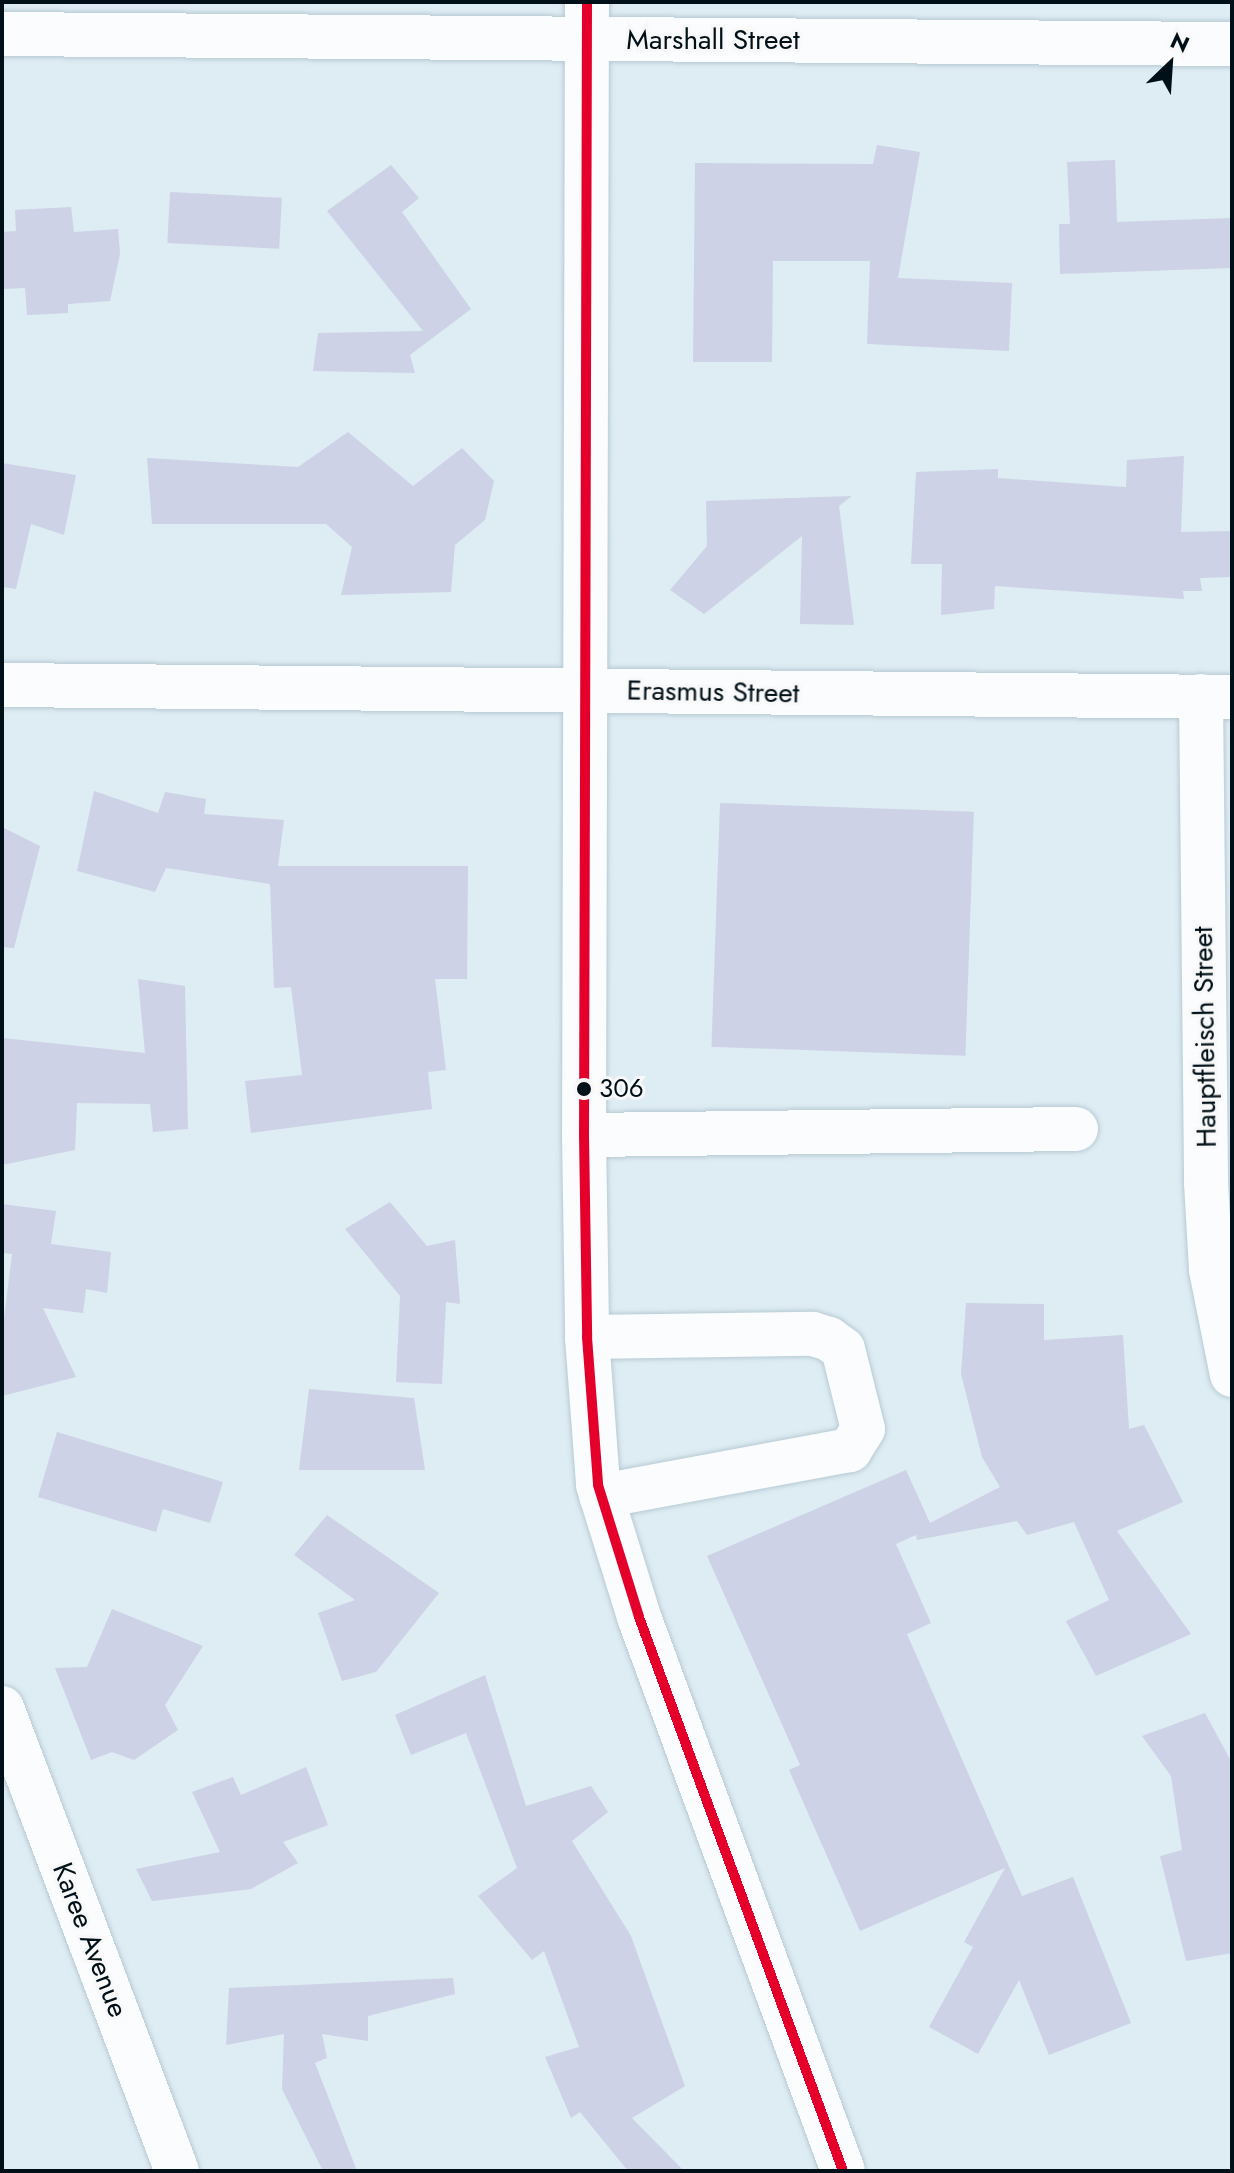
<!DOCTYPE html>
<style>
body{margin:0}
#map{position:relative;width:1234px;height:2173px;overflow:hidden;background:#deecf3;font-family:Jost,sans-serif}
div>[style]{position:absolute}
.building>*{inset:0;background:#cdd2e6;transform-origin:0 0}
.roads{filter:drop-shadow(0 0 2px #b6cad3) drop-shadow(0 0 2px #b6cad3)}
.minor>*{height:44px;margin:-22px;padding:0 22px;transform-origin:22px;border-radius:22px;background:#fafcfd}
.bus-1>*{height:10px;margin:-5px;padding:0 5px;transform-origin:5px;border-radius:5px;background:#e4002b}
.dots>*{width:22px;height:22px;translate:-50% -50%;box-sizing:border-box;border:4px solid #f8f8f8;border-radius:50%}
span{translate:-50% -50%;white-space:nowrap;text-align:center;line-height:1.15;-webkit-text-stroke:6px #f8f8f8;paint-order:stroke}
.bus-label{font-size:26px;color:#001018}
.left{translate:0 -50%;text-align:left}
.street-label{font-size:28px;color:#001018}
.frame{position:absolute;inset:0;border:4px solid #001018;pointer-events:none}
.north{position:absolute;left:1130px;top:24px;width:80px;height:80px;-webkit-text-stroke:6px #f8f8f8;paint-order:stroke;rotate:25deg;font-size:22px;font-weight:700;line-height:32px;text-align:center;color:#001018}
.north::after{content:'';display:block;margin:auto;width:28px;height:36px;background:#001018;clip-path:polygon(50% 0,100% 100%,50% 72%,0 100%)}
</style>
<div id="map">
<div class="building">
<i style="clip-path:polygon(877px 145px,920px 152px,898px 278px,1012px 283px,1009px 351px,867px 344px,870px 261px,773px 261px,772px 362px,693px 362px,695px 163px,873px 164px)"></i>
<i style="clip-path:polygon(1115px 160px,1117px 222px,1232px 218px,1232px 268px,1060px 274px,1059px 224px,1070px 224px,1067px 162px)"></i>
<i style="clip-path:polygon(391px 165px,419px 198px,402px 212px,471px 309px,410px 355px,415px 373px,313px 371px,318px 333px,423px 331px,327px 211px)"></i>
<i style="left:170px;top:192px;width:112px;height:51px;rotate:3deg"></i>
<i style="clip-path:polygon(71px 207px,74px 232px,118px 229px,120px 254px,110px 301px,68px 304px,68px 313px,27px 315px,25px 288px,2px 289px,2px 232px,16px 231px,15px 210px)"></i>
<i style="clip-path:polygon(348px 432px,413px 486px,462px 448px,494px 481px,485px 520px,455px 545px,451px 592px,341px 595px,352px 547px,326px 524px,152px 524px,147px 458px,298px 467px)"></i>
<i style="clip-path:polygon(1184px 456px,1181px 532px,1232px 531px,1232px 577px,1200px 578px,1202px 591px,1183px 591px,1184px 599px,995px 586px,994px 609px,941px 615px,942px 564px,911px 564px,916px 472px,998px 469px,998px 478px,1126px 487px,1127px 460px)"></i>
<i style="clip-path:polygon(2px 463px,76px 475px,64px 535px,31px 524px,16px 589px,2px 587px)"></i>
<i style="clip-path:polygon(852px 496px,839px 506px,854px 625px,800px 624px,802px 536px,704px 614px,670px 590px,707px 546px,706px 501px)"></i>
<i style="clip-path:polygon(94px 791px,158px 813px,165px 792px,206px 799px,204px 814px,284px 820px,278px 866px,468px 866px,467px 979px,435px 979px,446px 1070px,428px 1072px,432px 1109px,251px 1133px,245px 1081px,302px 1075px,291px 987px,274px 988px,270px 884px,166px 868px,155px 892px,77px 871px)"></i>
<i style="left:720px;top:803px;width:254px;height:244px;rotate:2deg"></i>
<i style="clip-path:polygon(2px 827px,40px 846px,14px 948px,2px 947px)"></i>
<i style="clip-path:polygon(138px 979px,185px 986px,188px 1129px,153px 1132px,150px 1104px,77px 1103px,75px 1150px,2px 1165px,2px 1038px,145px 1053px)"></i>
<i style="clip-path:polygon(390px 1202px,427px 1246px,455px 1240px,460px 1304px,446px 1302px,442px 1384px,396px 1382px,400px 1296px,345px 1229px)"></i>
<i style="clip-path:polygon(2px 1204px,56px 1211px,51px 1244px,111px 1252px,107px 1293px,86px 1289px,83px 1313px,43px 1308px,76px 1377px,2px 1396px,2px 1335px,12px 1254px,2px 1253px)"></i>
<i style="clip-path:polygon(966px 1303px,1044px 1304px,1044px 1340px,1123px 1335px,1129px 1429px,1144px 1425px,1183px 1502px,1117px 1531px,1191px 1634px,1096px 1676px,1066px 1621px,1109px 1600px,1074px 1522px,1027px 1535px,1017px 1521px,917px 1540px,916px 1535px,896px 1544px,931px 1623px,907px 1634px,1022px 1896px,1073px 1877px,1131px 2023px,1049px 2055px,1019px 1980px,978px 2054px,929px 2027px,973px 1947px,964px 1942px,1005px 1868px,860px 1931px,789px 1770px,800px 1765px,707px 1556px,906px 1470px,930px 1523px,1000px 1487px,982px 1457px,961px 1374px)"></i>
<i style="clip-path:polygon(309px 1389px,414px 1398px,425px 1470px,299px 1470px)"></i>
<i style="clip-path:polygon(57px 1432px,223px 1482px,210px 1523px,163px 1509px,156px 1532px,38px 1497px)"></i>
<i style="clip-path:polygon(327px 1515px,439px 1593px,376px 1672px,342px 1681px,318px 1613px,355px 1600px,294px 1555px)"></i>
<i style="clip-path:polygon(112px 1609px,203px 1646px,165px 1705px,178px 1730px,134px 1760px,112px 1752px,91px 1760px,55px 1668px,87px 1667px)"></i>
<i style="clip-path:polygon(485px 1675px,526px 1806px,591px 1786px,608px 1812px,572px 1841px,631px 1936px,685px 2086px,632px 2118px,684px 2171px,628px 2171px,580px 2112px,571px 2118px,545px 2057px,579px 2047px,544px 1951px,532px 1960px,478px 1896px,517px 1868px,466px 1733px,411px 1755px,395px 1715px)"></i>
<i style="clip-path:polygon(1205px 1713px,1232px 1763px,1232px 1953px,1186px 1961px,1160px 1856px,1182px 1850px,1171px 1776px,1142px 1736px)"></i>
<i style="clip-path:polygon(306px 1767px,328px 1825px,283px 1842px,298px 1863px,251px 1889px,152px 1901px,136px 1869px,220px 1852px,192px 1792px,233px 1777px,241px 1795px)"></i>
<i style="clip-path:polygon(453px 1978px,455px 1994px,368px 2016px,368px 2041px,322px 2034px,327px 2058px,315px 2063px,357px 2171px,323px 2171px,282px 2089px,284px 2034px,226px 2045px,229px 1988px)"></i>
</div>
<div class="roads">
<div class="minor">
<i style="left:587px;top:2px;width:1133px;rotate:90.15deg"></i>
<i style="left:584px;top:1135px;width:202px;rotate:89.1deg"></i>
<i style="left:587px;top:1337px;width:148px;rotate:85.7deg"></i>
<i style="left:598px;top:1485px;width:138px;rotate:72.7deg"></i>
<i style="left:639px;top:1617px;width:590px;rotate:69.78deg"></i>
<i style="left:2px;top:34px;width:1230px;rotate:0.47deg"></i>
<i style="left:2px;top:685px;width:1230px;rotate:0.56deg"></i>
<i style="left:1201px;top:696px;width:487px;rotate:89.4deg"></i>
<i style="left:1206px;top:1183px;width:87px;rotate:86.7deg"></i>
<i style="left:1211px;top:1270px;width:107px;rotate:78.7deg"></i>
<i style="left:584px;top:1135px;width:492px;rotate:-0.7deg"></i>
<i style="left:587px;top:1337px;width:226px;rotate:-0.8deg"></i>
<i style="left:813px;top:1334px;width:17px;rotate:17deg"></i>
<i style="left:829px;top:1339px;width:17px;rotate:36deg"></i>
<i style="left:843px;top:1349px;width:82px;rotate:76deg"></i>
<i style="left:863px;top:1429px;width:25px;rotate:122deg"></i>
<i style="left:850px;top:1450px;width:253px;rotate:169.5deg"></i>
<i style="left:2px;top:1708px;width:495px;rotate:69.3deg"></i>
</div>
</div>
<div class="bus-1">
<i style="left:587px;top:2px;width:1133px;rotate:90.15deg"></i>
<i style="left:584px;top:1135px;width:202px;rotate:89.1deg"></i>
<i style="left:587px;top:1337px;width:148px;rotate:85.7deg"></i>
<i style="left:598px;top:1485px;width:138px;rotate:72.7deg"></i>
<i style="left:639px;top:1617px;width:590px;rotate:69.78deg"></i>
</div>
<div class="dots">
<i style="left:584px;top:1089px;background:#001018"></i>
</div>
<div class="bus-label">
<span class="left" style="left:599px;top:1089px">306</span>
</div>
<div class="street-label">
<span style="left:713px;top:40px">Marshall Street</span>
<span style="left:713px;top:692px;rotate:1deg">Erasmus Street</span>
<span style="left:1205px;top:1037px;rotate:-91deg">Hauptfleisch Street</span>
<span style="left:90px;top:1940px;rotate:69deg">Karee Avenue</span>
</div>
<div class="frame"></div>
<div class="north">N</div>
</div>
